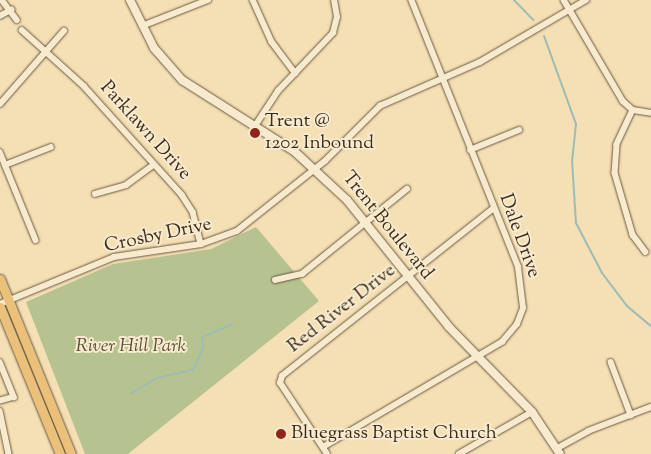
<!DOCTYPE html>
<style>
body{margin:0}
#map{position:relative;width:651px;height:454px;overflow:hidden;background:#f5dfb4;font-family:"Sorts Mill Goudy",serif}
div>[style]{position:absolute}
.green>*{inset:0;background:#b6c391}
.stream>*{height:2px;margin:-1px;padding:0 1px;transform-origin:1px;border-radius:1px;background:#9dbcb4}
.roads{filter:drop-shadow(0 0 1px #695941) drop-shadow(0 0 1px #695941)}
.street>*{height:5.5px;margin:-2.75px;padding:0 2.75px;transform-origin:2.75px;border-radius:2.75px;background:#f8eace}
.secondary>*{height:8px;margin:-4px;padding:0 4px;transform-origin:4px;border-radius:4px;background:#f8eace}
.primary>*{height:9px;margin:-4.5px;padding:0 4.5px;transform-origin:4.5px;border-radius:4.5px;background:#eac07a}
.dots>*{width:14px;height:14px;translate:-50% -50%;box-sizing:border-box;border:2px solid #f8eace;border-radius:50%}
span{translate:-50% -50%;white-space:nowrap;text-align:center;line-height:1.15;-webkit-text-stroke:4px #f8eace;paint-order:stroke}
.poi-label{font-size:19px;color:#3a2c1b}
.left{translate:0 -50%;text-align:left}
.street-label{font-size:19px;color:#3a2c1b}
.park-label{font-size:19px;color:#595238;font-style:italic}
</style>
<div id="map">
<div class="green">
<i style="clip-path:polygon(256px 227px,319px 301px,128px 454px,85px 454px,26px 302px,113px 264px,211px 249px)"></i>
</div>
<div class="stream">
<i style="left:514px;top:0;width:28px;rotate:46deg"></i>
<i style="left:544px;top:36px;width:94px;rotate:70deg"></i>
<i style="left:576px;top:124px;width:36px;rotate:96deg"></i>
<i style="left:572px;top:160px;width:63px;rotate:86.4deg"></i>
<i style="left:576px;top:223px;width:56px;rotate:62.5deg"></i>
<i style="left:602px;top:273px;width:41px;rotate:52.9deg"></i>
<i style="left:627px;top:306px;width:31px;rotate:40deg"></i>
<i style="left:131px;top:393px;width:30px;rotate:-30deg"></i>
<i style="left:157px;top:378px;width:37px;rotate:-13deg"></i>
<i style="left:193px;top:370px;width:24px;rotate:-66deg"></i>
<i style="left:203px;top:348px;width:11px;rotate:-95deg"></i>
<i style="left:202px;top:337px;width:33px;rotate:-23deg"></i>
</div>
<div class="roads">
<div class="street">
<i style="left:2px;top:0;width:25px;rotate:53deg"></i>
<i style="left:253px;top:0;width:46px;rotate:65.7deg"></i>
<i style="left:272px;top:42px;width:39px;rotate:53deg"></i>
<i style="left:564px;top:0;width:117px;rotate:59.7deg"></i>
<i style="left:623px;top:101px;width:13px;rotate:42deg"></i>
<i style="left:633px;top:110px;width:18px;rotate:9deg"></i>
<i style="left:0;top:16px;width:13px;rotate:-29deg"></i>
<i style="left:142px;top:26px;width:71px;rotate:-21.5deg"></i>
<i style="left:22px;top:30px;width:84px;rotate:42.1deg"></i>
<i style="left:84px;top:86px;width:147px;rotate:48deg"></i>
<i style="left:182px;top:195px;width:20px;rotate:57deg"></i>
<i style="left:193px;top:212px;width:33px;rotate:76deg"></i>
<i style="left:0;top:104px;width:97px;rotate:-48.8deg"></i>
<i style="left:633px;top:110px;width:38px;rotate:115deg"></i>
<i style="left:617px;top:145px;width:28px;rotate:94deg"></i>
<i style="left:615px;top:173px;width:65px;rotate:73.8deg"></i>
<i style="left:633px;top:235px;width:21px;rotate:53deg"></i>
<i style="left:255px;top:126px;width:42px;rotate:-56.7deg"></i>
<i style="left:278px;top:91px;width:80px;rotate:-46.5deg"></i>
<i style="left:333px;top:33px;width:16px;rotate:-76deg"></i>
<i style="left:337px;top:17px;width:17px;rotate:-100deg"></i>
<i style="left:470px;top:150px;width:53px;rotate:-22.2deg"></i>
<i style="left:0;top:152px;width:95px;rotate:67.8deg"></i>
<i style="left:5px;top:165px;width:49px;rotate:-21.4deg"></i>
<i style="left:95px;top:194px;width:32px;rotate:-16deg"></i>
<i style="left:126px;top:185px;width:34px;rotate:-36deg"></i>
<i style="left:275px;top:280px;width:28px;rotate:-13deg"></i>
<i style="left:302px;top:274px;width:135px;rotate:-39deg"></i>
<i style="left:0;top:304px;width:123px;rotate:-22.4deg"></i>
<i style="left:114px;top:257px;width:88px;rotate:-8.5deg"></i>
<i style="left:201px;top:244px;width:38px;rotate:-20deg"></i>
<i style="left:237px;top:231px;width:112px;rotate:-38.5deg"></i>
<i style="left:325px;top:161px;width:78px;rotate:-45deg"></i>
<i style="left:380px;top:106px;width:109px;rotate:-23.7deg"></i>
<i style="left:480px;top:62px;width:123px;rotate:-30.3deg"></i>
<i style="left:0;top:362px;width:38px;rotate:68deg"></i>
<i style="left:14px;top:397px;width:15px;rotate:164deg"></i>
<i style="left:611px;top:362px;width:57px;rotate:69.3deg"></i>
<i style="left:0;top:411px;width:44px;rotate:78.2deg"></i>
<i style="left:323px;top:447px;width:208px;rotate:-30.4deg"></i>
<i style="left:502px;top:342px;width:23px;rotate:-50deg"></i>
<i style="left:517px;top:324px;width:17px;rotate:-69deg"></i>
<i style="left:523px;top:308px;width:41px;rotate:-97deg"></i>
<i style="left:518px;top:267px;width:288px;rotate:-111.8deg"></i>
<i style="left:556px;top:449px;width:37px;rotate:-29deg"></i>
<i style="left:588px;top:431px;width:67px;rotate:-20.9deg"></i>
<i style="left:327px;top:454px;width:85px;rotate:-123.5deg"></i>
<i style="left:280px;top:383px;width:7px;rotate:-74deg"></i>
<i style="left:282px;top:376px;width:270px;rotate:-38.4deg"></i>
<i style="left:459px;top:454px;width:84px;rotate:-29.9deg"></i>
</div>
<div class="secondary">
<i style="left:130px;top:0;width:54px;rotate:63.4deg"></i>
<i style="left:154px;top:48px;width:43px;rotate:48.8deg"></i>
<i style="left:182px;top:80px;width:133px;rotate:32.4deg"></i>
<i style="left:294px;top:151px;width:72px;rotate:42.8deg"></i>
<i style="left:347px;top:200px;width:163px;rotate:51.2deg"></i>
<i style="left:449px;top:327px;width:119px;rotate:45.7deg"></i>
<i style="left:532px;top:412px;width:50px;rotate:56.3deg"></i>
</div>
<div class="primary">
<i style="left:0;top:279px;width:189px;rotate:67.9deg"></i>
<i style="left:0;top:307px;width:159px;rotate:67.8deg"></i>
</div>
</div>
<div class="dots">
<i style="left:255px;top:133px;background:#8f2418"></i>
<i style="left:281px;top:434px;background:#8f2418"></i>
</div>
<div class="poi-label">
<span class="left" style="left:265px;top:133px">Trent @<br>1202 Inbound</span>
<span class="left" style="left:291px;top:434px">Bluegrass Baptist Church</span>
</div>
<div class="street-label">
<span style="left:145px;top:131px;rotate:48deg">Parklawn Drive</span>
<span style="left:387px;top:226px;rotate:51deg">Trent Boulevard</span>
<span style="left:158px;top:236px;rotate:-12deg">Crosby Drive</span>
<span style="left:519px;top:236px;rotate:70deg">Dale Drive</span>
<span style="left:342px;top:309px;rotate:-38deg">Red River Drive</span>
</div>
<div class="park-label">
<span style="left:131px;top:347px">River Hill Park</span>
</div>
</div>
